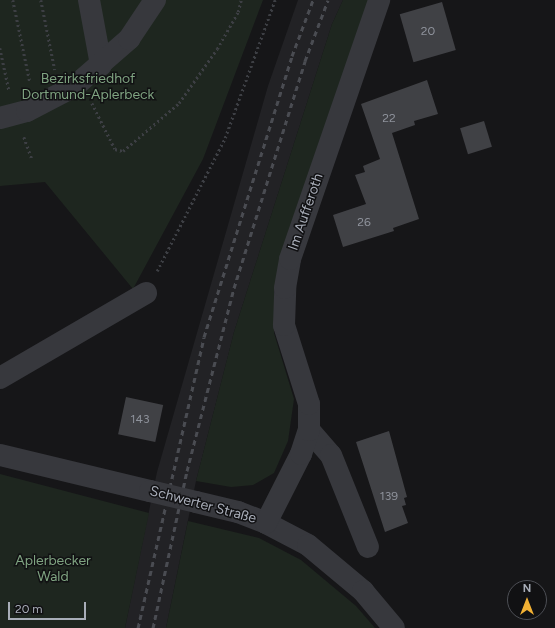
<!DOCTYPE html>
<meta charset="utf-8">
<style>
body{margin:0}
#map{position:relative;width:555px;height:628px;overflow:hidden;background:#161618;font-family:Figtree,sans-serif}
div>[style]{position:absolute}
.built>*{inset:0;background:#222225}
.green>*{inset:0;background:#1e261f}
.building>*{inset:0;background:#404145;transform-origin:0 0}
.path>*{height:2.5px;margin-top:-1.25px;transform-origin:0;background:repeating-linear-gradient(90deg,#3d3f44 0 2px,transparent 0 5px)}
.minor>*{height:22px;margin:-11px;padding:0 11px;transform-origin:11px;border-radius:11px;background:#37383d}
.rail>*{height:3px;margin-top:-1.5px;transform-origin:0;background:repeating-linear-gradient(90deg,#4a4c52 0 5px,transparent 0 9px)}
.minor-bridge>*{height:22px;margin:-11px;padding:0 11px;transform-origin:11px;border-radius:11px;background:#37383d}
span{translate:-50% -50%;white-space:nowrap;text-align:center;line-height:1.15;-webkit-text-stroke:3px #111113;paint-order:stroke}
.number-label{font-size:12px;color:#8e929b}
.number-label span{-webkit-text-stroke-width:0}
.park-label{font-size:14px;color:#7fa381}
.street-label{font-size:14px;color:#a8adb8}
.north{position:absolute;left:507px;top:580px;width:40px;height:40px;box-sizing:border-box;background:#111113;border:1px solid #4d4f55;border-radius:50%;rotate:0deg;font-size:11px;font-weight:700;line-height:16px;text-align:center;color:#a8adb8}
.north::after{content:'';display:block;margin:auto;width:14px;height:18px;background:#f2b134;clip-path:polygon(50% 0,100% 100%,50% 72%,0 100%)}
.scale{position:absolute;left:8px;top:602px;width:78px;height:18px;box-sizing:border-box;border:2px solid #a8adb8;border-top:0;padding-left:5px;font-size:12px;line-height:14px;white-space:nowrap;color:#a8adb8;-webkit-text-stroke:3px #111113;paint-order:stroke}
</style>
<div id="map">
<div class="built">
<i style="clip-path:polygon(298px 0,343px 0,332px 24px,234px 332px,196px 481px,166px 628px,125px 628px,157px 472px,268px 86px)"></i>
</div>
<div class="green">
<i style="clip-path:polygon(0 0,263px 0,203px 159px,133px 289px,45px 182px,0 186px)"></i>
<i style="clip-path:polygon(343px 0,371px 0,274px 290px,274px 333px,294px 399px,288px 441px,274px 473px,253px 485px,231px 487px,196px 481px,234px 332px,332px 24px)"></i>
<i style="clip-path:polygon(0 474px,149px 513px,125px 628px,0 628px)"></i>
<i style="clip-path:polygon(188px 521px,259px 538px,301px 560px,356px 606px,375px 628px,166px 628px)"></i>
</div>
<div class="building">
<i style="left:442px;top:2px;width:50px;height:44px;rotate:74deg"></i>
<i style="clip-path:polygon(427px 80px,438px 114px,414px 121px,415px 125px,392px 133px,419px 219px,393px 228px,394px 231px,343px 247px,333px 215px,366px 204px,355px 175px,365px 172px,363px 166px,380px 159px,361px 104px)"></i>
<i style="left:484px;top:121px;width:27px;height:25px;rotate:73deg"></i>
<i style="left:126px;top:397px;width:38px;height:38px;rotate:12deg"></i>
<i style="clip-path:polygon(389px 431px,407px 497px,404px 498px,406px 505px,402px 506px,408px 523px,385px 532px,356px 442px)"></i>
</div>
<div class="path">
<i style="left:13px;top:0;width:84px;rotate:78.3deg"></i>
<i style="left:41px;top:0;width:71px;rotate:78.7deg"></i>
<i style="left:0;top:48px;width:43px;rotate:77.9deg"></i>
<i style="left:92px;top:103px;width:51px;rotate:63.4deg"></i>
<i style="left:115px;top:149px;width:8px;rotate:14deg"></i>
<i style="left:123px;top:151px;width:74px;rotate:-40.6deg"></i>
<i style="left:179px;top:103px;width:66px;rotate:-54.9deg"></i>
<i style="left:217px;top:49px;width:43px;rotate:-60.4deg"></i>
<i style="left:238px;top:12px;width:12px;rotate:-76deg"></i>
<i style="left:24px;top:137px;width:23px;rotate:70deg"></i>
<i style="left:157px;top:271px;width:149px;rotate:-62.9deg"></i>
<i style="left:225px;top:138px;width:147px;rotate:-70.1deg"></i>
</div>
<div class="minor">
<i style="left:89px;top:0;width:66px;rotate:79.5deg"></i>
<i style="left:0;top:118px;width:28px;rotate:-15deg"></i>
<i style="left:27px;top:111px;width:54px;rotate:-27.5deg"></i>
<i style="left:75px;top:86px;width:72px;rotate:-41deg"></i>
<i style="left:129px;top:39px;width:47px;rotate:-56.3deg"></i>
<i style="left:0;top:378px;width:169px;rotate:-30.2deg"></i>
<i style="left:309px;top:430px;width:33px;rotate:49deg"></i>
<i style="left:331px;top:455px;width:99px;rotate:68.1deg"></i>
<i style="left:0;top:455px;width:154px;rotate:13.5deg"></i>
<i style="left:196px;top:502px;width:43px;rotate:13.4deg"></i>
<i style="left:238px;top:512px;width:30px;rotate:21deg"></i>
<i style="left:266px;top:523px;width:47px;rotate:27.6deg"></i>
<i style="left:308px;top:545px;width:72px;rotate:39.9deg"></i>
<i style="left:363px;top:591px;width:48px;rotate:50deg"></i>
<i style="left:266px;top:523px;width:77px;rotate:-63.1deg"></i>
<i style="left:301px;top:454px;width:25px;rotate:-72deg"></i>
<i style="left:309px;top:430px;width:26px;rotate:-90deg"></i>
<i style="left:309px;top:404px;width:83px;rotate:-107.6deg"></i>
<i style="left:284px;top:325px;width:37px;rotate:-88deg"></i>
<i style="left:285px;top:288px;width:29px;rotate:-80deg"></i>
<i style="left:290px;top:259px;width:274px;rotate:-71deg"></i>
</div>
<div class="rail">
<i style="left:138px;top:628px;width:298px;rotate:-77.2deg"></i>
<i style="left:204px;top:337px;width:294px;rotate:-72.6deg"></i>
<i style="left:292px;top:56px;width:60px;rotate:-69.4deg"></i>
<i style="left:153px;top:628px;width:161px;rotate:-77.8deg"></i>
<i style="left:187px;top:471px;width:189px;rotate:-75.6deg"></i>
<i style="left:234px;top:288px;width:238px;rotate:-72.6deg"></i>
<i style="left:305px;top:61px;width:65px;rotate:-69.3deg"></i>
</div>
<div class="minor-bridge">
<i style="left:150px;top:491px;width:47px;rotate:13.4deg"></i>
</div>
<div class="number-label">
<span style="left:428px;top:32px">20</span>
<span style="left:389px;top:119px">22</span>
<span style="left:364px;top:223px">26</span>
<span style="left:140px;top:420px">143</span>
<span style="left:389px;top:497px">139</span>
</div>
<div class="park-label">
<span style="left:88px;top:87px">Bezirksfriedhof<br>Dortmund-Aplerbeck</span>
<span style="left:53px;top:569px">Aplerbecker<br>Wald</span>
</div>
<div class="street-label">
<span style="left:306px;top:212px;rotate:-71deg">Im Aufferoth</span>
<span style="left:203px;top:505px;rotate:15deg">Schwerter Straße</span>
</div>
<div class="north">N</div>
<div class="scale">20 m</div>
</div>
